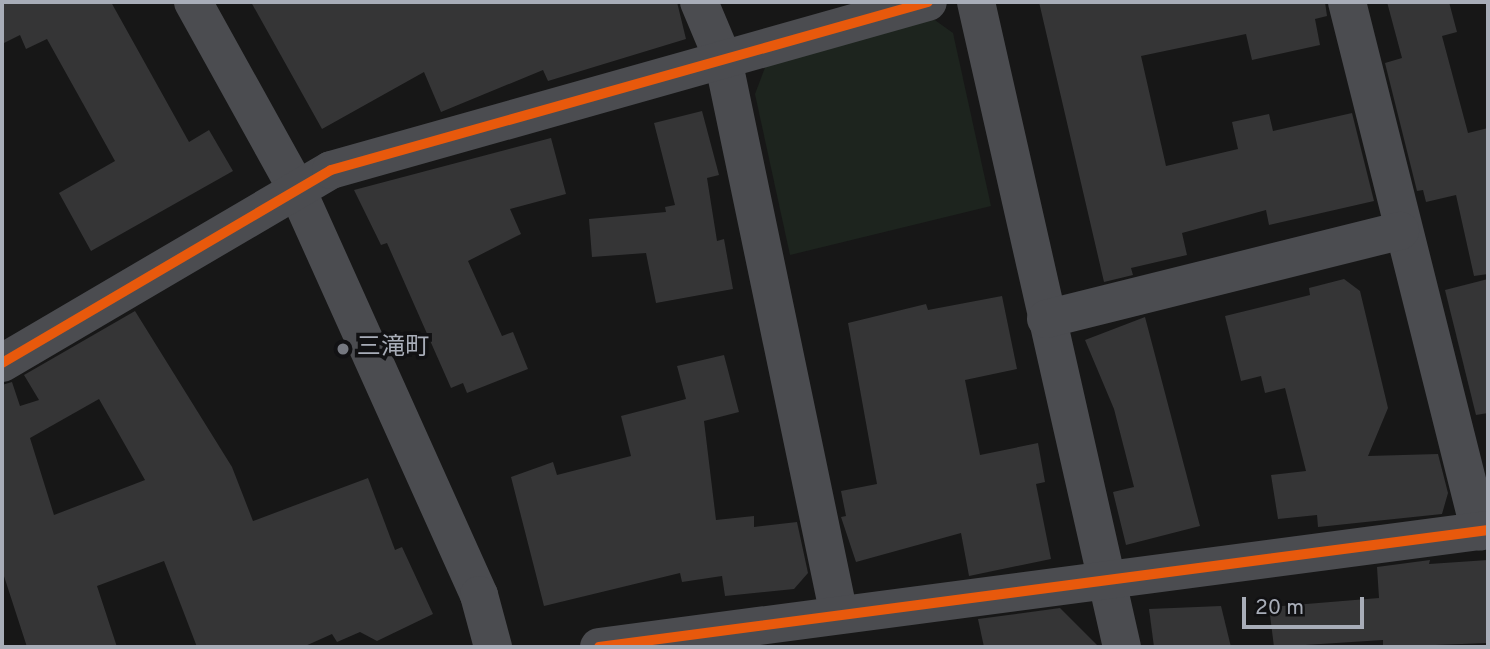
<!DOCTYPE html>
<meta charset="utf-8">
<style>
body{margin:0}
#map{position:relative;width:1490px;height:649px;overflow:hidden;background:#171717;font-family:Overpass,"Noto Sans JP",sans-serif}
div>[style]{position:absolute}
.green>*{inset:0;background:#1d241e}
.building>*{inset:0;background:#353536}
.minor>*{height:38px;margin:-19px;padding:0 19px;transform-origin:19px;border-radius:19px;background:#4b4c50}
.cycleway>*{height:10px;margin:-5px;padding:0 5px;transform-origin:5px;border-radius:5px;background:#e8590c}
.dots>*{width:19px;height:19px;translate:-50% -50%;box-sizing:border-box;border:4px solid #111113;border-radius:50%}
span{translate:-50% -50%;white-space:nowrap;text-align:center;line-height:1.15;-webkit-text-stroke:7px #111113;paint-order:stroke}
.poi-label{font-size:24px;color:#a8adb8}
.left{translate:0 -50%;text-align:left}
.frame{position:absolute;inset:0;border:4px solid #a8adb8;pointer-events:none}
.scale{position:absolute;left:1242px;top:597px;width:122px;height:32px;box-sizing:border-box;border:4px solid #a8adb8;border-top:0;padding-left:9px;font-size:21px;line-height:24px;white-space:nowrap;color:#a8adb8;-webkit-text-stroke:5px #111113;paint-order:stroke}
</style>
<div id="map">
<div class="green">
<i style="clip-path:polygon(932px 18px,953px 33px,991px 206px,790px 255px,755px 94px,766px 65px)"></i>
</div>
<div class="building">
<i style="clip-path:polygon(2px 2px,111px 2px,189px 142px,209px 130px,233px 171px,91px 251px,59px 193px,115px 161px,47px 39px,26px 49px,20px 35px,2px 44px)"></i>
<i style="clip-path:polygon(251px 2px,677px 2px,686px 39px,548px 81px,543px 70px,441px 112px,424px 72px,322px 129px)"></i>
<i style="clip-path:polygon(1039px 2px,1325px 2px,1327px 16px,1315px 19px,1320px 45px,1252px 60px,1246px 34px,1141px 56px,1166px 166px,1238px 149px,1232px 122px,1269px 114px,1273px 131px,1352px 113px,1374px 201px,1269px 225px,1266px 210px,1182px 233px,1187px 255px,1131px 268px,1133px 275px,1104px 282px)"></i>
<i style="clip-path:polygon(1387px 2px,1449px 2px,1457px 32px,1442px 36px,1468px 133px,1488px 128px,1488px 274px,1474px 276px,1456px 195px,1426px 202px,1423px 190px,1417px 191px,1385px 63px,1402px 58px)"></i>
<i style="clip-path:polygon(702px 111px,719px 175px,707px 178px,717px 241px,724px 239px,733px 289px,656px 303px,646px 253px,592px 257px,589px 219px,666px 212px,665px 207px,675px 205px,654px 123px)"></i>
<i style="clip-path:polygon(551px 138px,566px 194px,510px 209px,521px 234px,468px 261px,502px 336px,513px 332px,528px 369px,467px 393px,463px 383px,451px 388px,387px 243px,381px 245px,354px 190px)"></i>
<i style="clip-path:polygon(1344px 279px,1360px 291px,1388px 408px,1368px 456px,1438px 454px,1448px 493px,1442px 514px,1318px 527px,1317px 515px,1278px 519px,1271px 475px,1306px 471px,1285px 388px,1265px 393px,1261px 376px,1241px 381px,1225px 316px,1310px 295px,1309px 288px)"></i>
<i style="clip-path:polygon(1488px 279px,1488px 413px,1476px 415px,1445px 290px)"></i>
<i style="clip-path:polygon(1002px 296px,1017px 369px,965px 380px,980px 455px,1038px 443px,1045px 482px,1036px 484px,1051px 559px,969px 576px,961px 533px,856px 562px,841px 517px,846px 516px,841px 491px,877px 484px,848px 323px,926px 304px,928px 310px)"></i>
<i style="clip-path:polygon(evenodd,135px 311px,232px 467px,253px 521px,368px 478px,395px 550px,402px 547px,433px 614px,377px 641px,360px 632px,337px 642px,332px 634px,303px 647px,197px 647px,164px 561px,97px 586px,117px 647px,27px 647px,2px 570px,2px 385px,12px 382px,20px 406px,39px 400px,24px 375px,135px 311px,99px 399px,145px 480px,54px 515px,30px 438px,99px 399px)"></i>
<i style="clip-path:polygon(1145px 317px,1200px 526px,1126px 545px,1113px 492px,1134px 487px,1114px 409px,1085px 340px)"></i>
<i style="clip-path:polygon(724px 355px,739px 412px,704px 421px,716px 520px,754px 516px,754px 527px,797px 522px,808px 573px,794px 589px,725px 596px,722px 576px,682px 582px,680px 573px,544px 606px,511px 477px,553px 462px,557px 475px,631px 456px,621px 416px,686px 399px,677px 366px)"></i>
<i style="clip-path:polygon(1430px 560px,1429px 564px,1488px 560px,1488px 643px,1383px 647px,1383px 640px,1274px 647px,1269px 607px,1379px 598px,1377px 567px)"></i>
<i style="clip-path:polygon(1221px 606px,1231px 647px,1154px 647px,1149px 609px)"></i>
<i style="clip-path:polygon(1060px 608px,1099px 647px,984px 647px,978px 619px)"></i>
</div>
<div class="minor">
<i style="left:193px;top:2px;width:215px;rotate:61deg"></i>
<i style="left:297px;top:190px;width:444px;rotate:65.8deg"></i>
<i style="left:479px;top:595px;width:54px;rotate:74.9deg"></i>
<i style="left:699px;top:2px;width:62px;rotate:67.2deg"></i>
<i style="left:723px;top:59px;width:568px;rotate:78.22deg"></i>
<i style="left:976px;top:2px;width:661px;rotate:77.25deg"></i>
<i style="left:1347px;top:2px;width:546px;rotate:75.91deg"></i>
<i style="left:1046px;top:319px;width:365px;rotate:-14deg"></i>
<i style="left:2px;top:363px;width:381px;rotate:-30.4deg"></i>
<i style="left:331px;top:170px;width:620px;rotate:-15.72deg"></i>
<i style="left:599px;top:647px;width:897px;rotate:-7.5deg"></i>
</div>
<div class="cycleway">
<i style="left:2px;top:363px;width:381px;rotate:-30.4deg"></i>
<i style="left:331px;top:170px;width:620px;rotate:-15.72deg"></i>
<i style="left:599px;top:647px;width:897px;rotate:-7.5deg"></i>
</div>
<div class="dots">
<i style="left:343px;top:349px;background:#757880"></i>
</div>
<div class="poi-label">
<span class="left" style="left:357px;top:349px">三滝町</span>
</div>
<div class="frame"></div>
<div class="scale">20 m</div>
</div>
